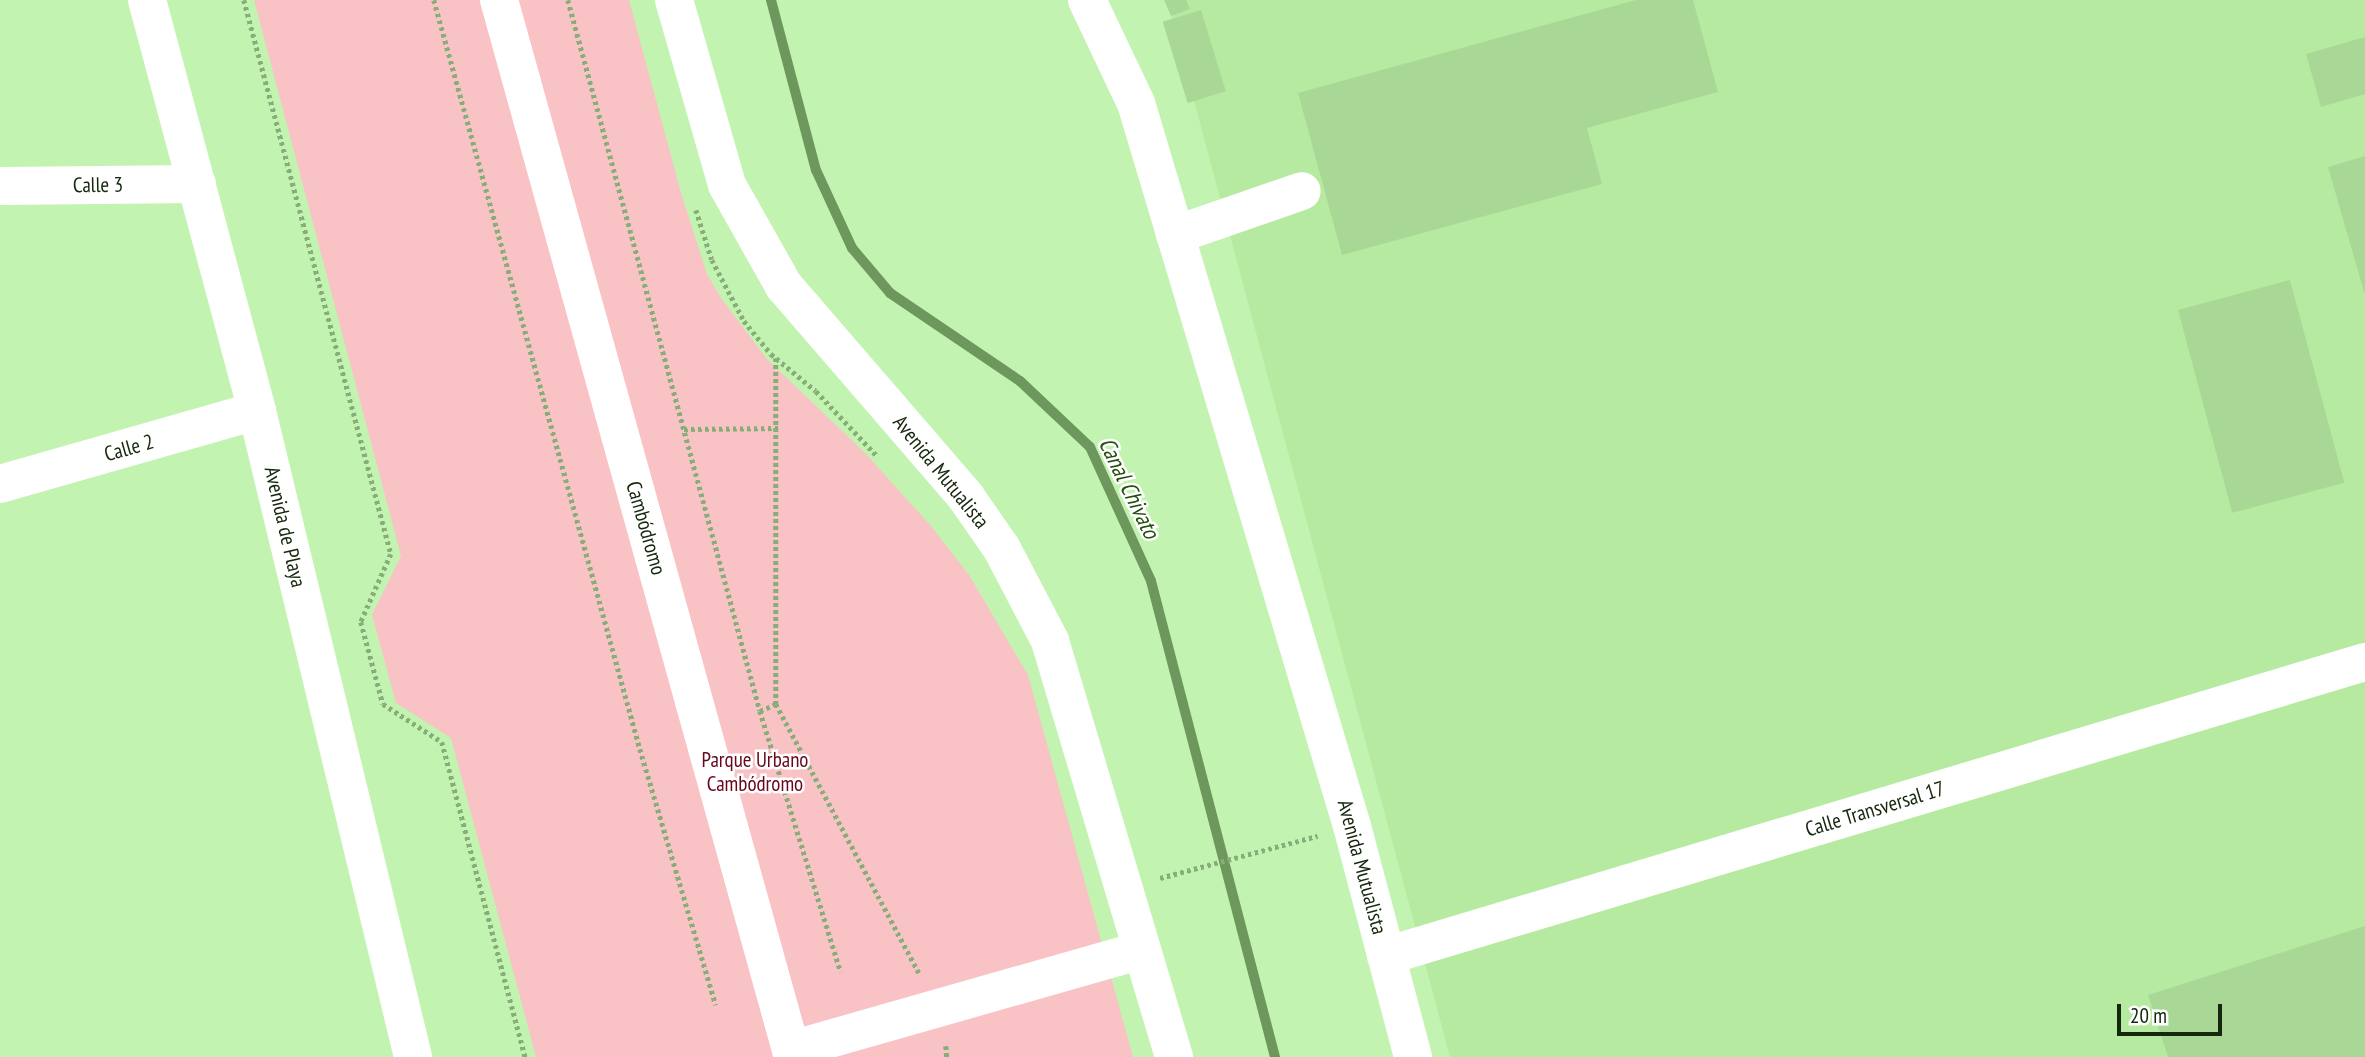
<!DOCTYPE html>
<meta charset="utf-8">
<style>
body{margin:0}
#map{position:relative;width:2365px;height:1057px;overflow:hidden;background:#c3f3b0;font-family:"PT Sans Narrow",sans-serif}
div>[style]{position:absolute}
.built>*{inset:0;background:#b6eaa1}
.green>*{inset:0;background:#f9c2c4}
.stream>*{height:10px;margin:-5px;padding:0 5px;transform-origin:5px;border-radius:5px;background:#6e975d}
.building>*{inset:0;background:#a9d896;transform-origin:0 0}
.path>*{height:4.5px;margin-top:-2.25px;transform-origin:0;background:repeating-linear-gradient(90deg,#87ad78 0 3.5px,transparent 0 7px)}
.minor>*{height:38px;margin:-19px;padding:0 19px;transform-origin:19px;border-radius:19px;background:#fff}
.major>*{height:38px;margin:-19px;padding:0 19px;transform-origin:19px;border-radius:19px;background:#fff}
span{translate:-50% -50%;white-space:nowrap;text-align:center;line-height:1.15;-webkit-text-stroke:5px #fff;paint-order:stroke}
.street-label{font-size:21px;color:#15270d}
.park-label{font-size:21px;color:#66071d}
.water-label{font-size:23px;color:#254d10;font-style:italic}
.scale{position:absolute;left:2117px;top:1004px;width:105px;height:32px;box-sizing:border-box;border:4px solid #15270d;border-top:0;padding-left:9px;font-size:21px;line-height:24px;white-space:nowrap;color:#15270d;-webkit-text-stroke:5px #fff;paint-order:stroke}
</style>
<div id="map">
<div class="built">
<i style="clip-path:polygon(1167px 0,2365px 0,2365px 1057px,1450px 1057px)"></i>
</div>
<div class="green">
<i style="clip-path:polygon(254px 0,629px 0,681px 193px,707px 274px,721px 298px,767px 359px,866px 454px,931px 526px,969px 575px,1028px 675px,1133px 1057px,536px 1057px,451px 738px,396px 703px,372px 615px,401px 556px)"></i>
</div>
<div class="stream">
<i style="left:771px;top:0;width:176px;rotate:75.2deg"></i>
<i style="left:816px;top:170px;width:86px;rotate:65.2deg"></i>
<i style="left:852px;top:248px;width:59px;rotate:49.8deg"></i>
<i style="left:890px;top:293px;width:157px;rotate:34.1deg"></i>
<i style="left:1020px;top:381px;width:96px;rotate:43.3deg"></i>
<i style="left:1090px;top:447px;width:147px;rotate:65.5deg"></i>
<i style="left:1151px;top:581px;width:492px;rotate:75.4deg"></i>
</div>
<div class="building">
<i style="clip-path:polygon(1164px 0,1186px 0,1190px 9px,1171px 16px)"></i>
<i style="clip-path:polygon(1636px 0,1693px 0,1718px 92px,1587px 128px,1602px 184px,1342px 255px,1298px 93px)"></i>
<i style="left:1201px;top:10px;width:85px;height:40px;rotate:73deg"></i>
<i style="clip-path:polygon(2365px 37px,2365px 94px,2321px 107px,2306px 54px)"></i>
<i style="clip-path:polygon(2365px 156px,2365px 292px,2364px 292px,2328px 167px)"></i>
<i style="left:2290px;top:280px;width:210px;height:116px;rotate:75deg"></i>
<i style="clip-path:polygon(2365px 926px,2365px 1057px,2168px 1057px,2148px 995px)"></i>
</div>
<div class="path">
<i style="left:244px;top:0;width:573px;rotate:75.14deg"></i>
<i style="left:391px;top:554px;width:74px;rotate:113.8deg"></i>
<i style="left:361px;top:622px;width:85px;rotate:75deg"></i>
<i style="left:383px;top:704px;width:70px;rotate:32.8deg"></i>
<i style="left:442px;top:742px;width:326px;rotate:75.2deg"></i>
<i style="left:434px;top:0;width:777px;rotate:74.62deg"></i>
<i style="left:640px;top:749px;width:267px;rotate:73.5deg"></i>
<i style="left:568px;top:0;width:736px;rotate:74.89deg"></i>
<i style="left:760px;top:711px;width:273px;rotate:72.8deg"></i>
<i style="left:696px;top:210px;width:52px;rotate:72.3deg"></i>
<i style="left:712px;top:260px;width:69px;rotate:62.3deg"></i>
<i style="left:744px;top:321px;width:43px;rotate:50.7deg"></i>
<i style="left:771px;top:354px;width:58px;rotate:39.4deg"></i>
<i style="left:816px;top:391px;width:88px;rotate:46.8deg"></i>
<i style="left:776px;top:358px;width:346px;rotate:90deg"></i>
<i style="left:776px;top:704px;width:307px;rotate:62deg"></i>
<i style="left:684px;top:429px;width:94px;rotate:-0.6deg"></i>
<i style="left:760px;top:711px;width:17px;rotate:-24deg"></i>
<i style="left:1160px;top:878px;width:163px;rotate:-15deg"></i>
<i style="left:946px;top:1046px;width:11px;rotate:85deg"></i>
</div>
<div class="minor">
<i style="left:499px;top:0;width:1097px;rotate:74.46deg"></i>
<i style="left:0;top:186px;width:197px;rotate:-0.6deg"></i>
<i style="left:1175px;top:235px;width:134px;rotate:-19.1deg"></i>
<i style="left:0;top:484px;width:267px;rotate:-15.9deg"></i>
<i style="left:1386px;top:956px;width:1022px;rotate:-16.72deg"></i>
<i style="left:791px;top:1050px;width:365px;rotate:-15.9deg"></i>
</div>
<div class="major">
<i style="left:147px;top:0;width:425px;rotate:75deg"></i>
<i style="left:257px;top:411px;width:665px;rotate:76.42deg"></i>
<i style="left:674px;top:0;width:192px;rotate:74deg"></i>
<i style="left:727px;top:185px;width:116px;rotate:60.6deg"></i>
<i style="left:784px;top:286px;width:279px;rotate:49.2deg"></i>
<i style="left:966px;top:497px;width:63px;rotate:55.3deg"></i>
<i style="left:1002px;top:549px;width:104px;rotate:62.4deg"></i>
<i style="left:1050px;top:641px;width:434px;rotate:73.4deg"></i>
<i style="left:1087px;top:0;width:114px;rotate:64.6deg"></i>
<i style="left:1136px;top:103px;width:755px;rotate:73.37deg"></i>
<i style="left:1352px;top:826px;width:239px;rotate:75.2deg"></i>
</div>
<div class="street-label">
<span style="left:98px;top:185px;rotate:-1deg">Calle 3</span>
<span style="left:129px;top:448px;rotate:-16deg">Calle 2</span>
<span style="left:941px;top:472px;rotate:51deg">Avenida Mutualista</span>
<span style="left:285px;top:527px;rotate:77deg">Avenida de Playa</span>
<span style="left:646px;top:528px;rotate:74deg">Cambódromo</span>
<span style="left:1875px;top:809px;rotate:-17deg">Calle Transversal 17</span>
<span style="left:1362px;top:867px;rotate:75deg">Avenida Mutualista</span>
</div>
<div class="park-label">
<span style="left:755px;top:772px">Parque Urbano<br>Cambódromo</span>
</div>
<div class="water-label">
<span style="left:1129px;top:488px;rotate:64deg">Canal Chivato</span>
</div>
<div class="scale">20 m</div>
</div>
